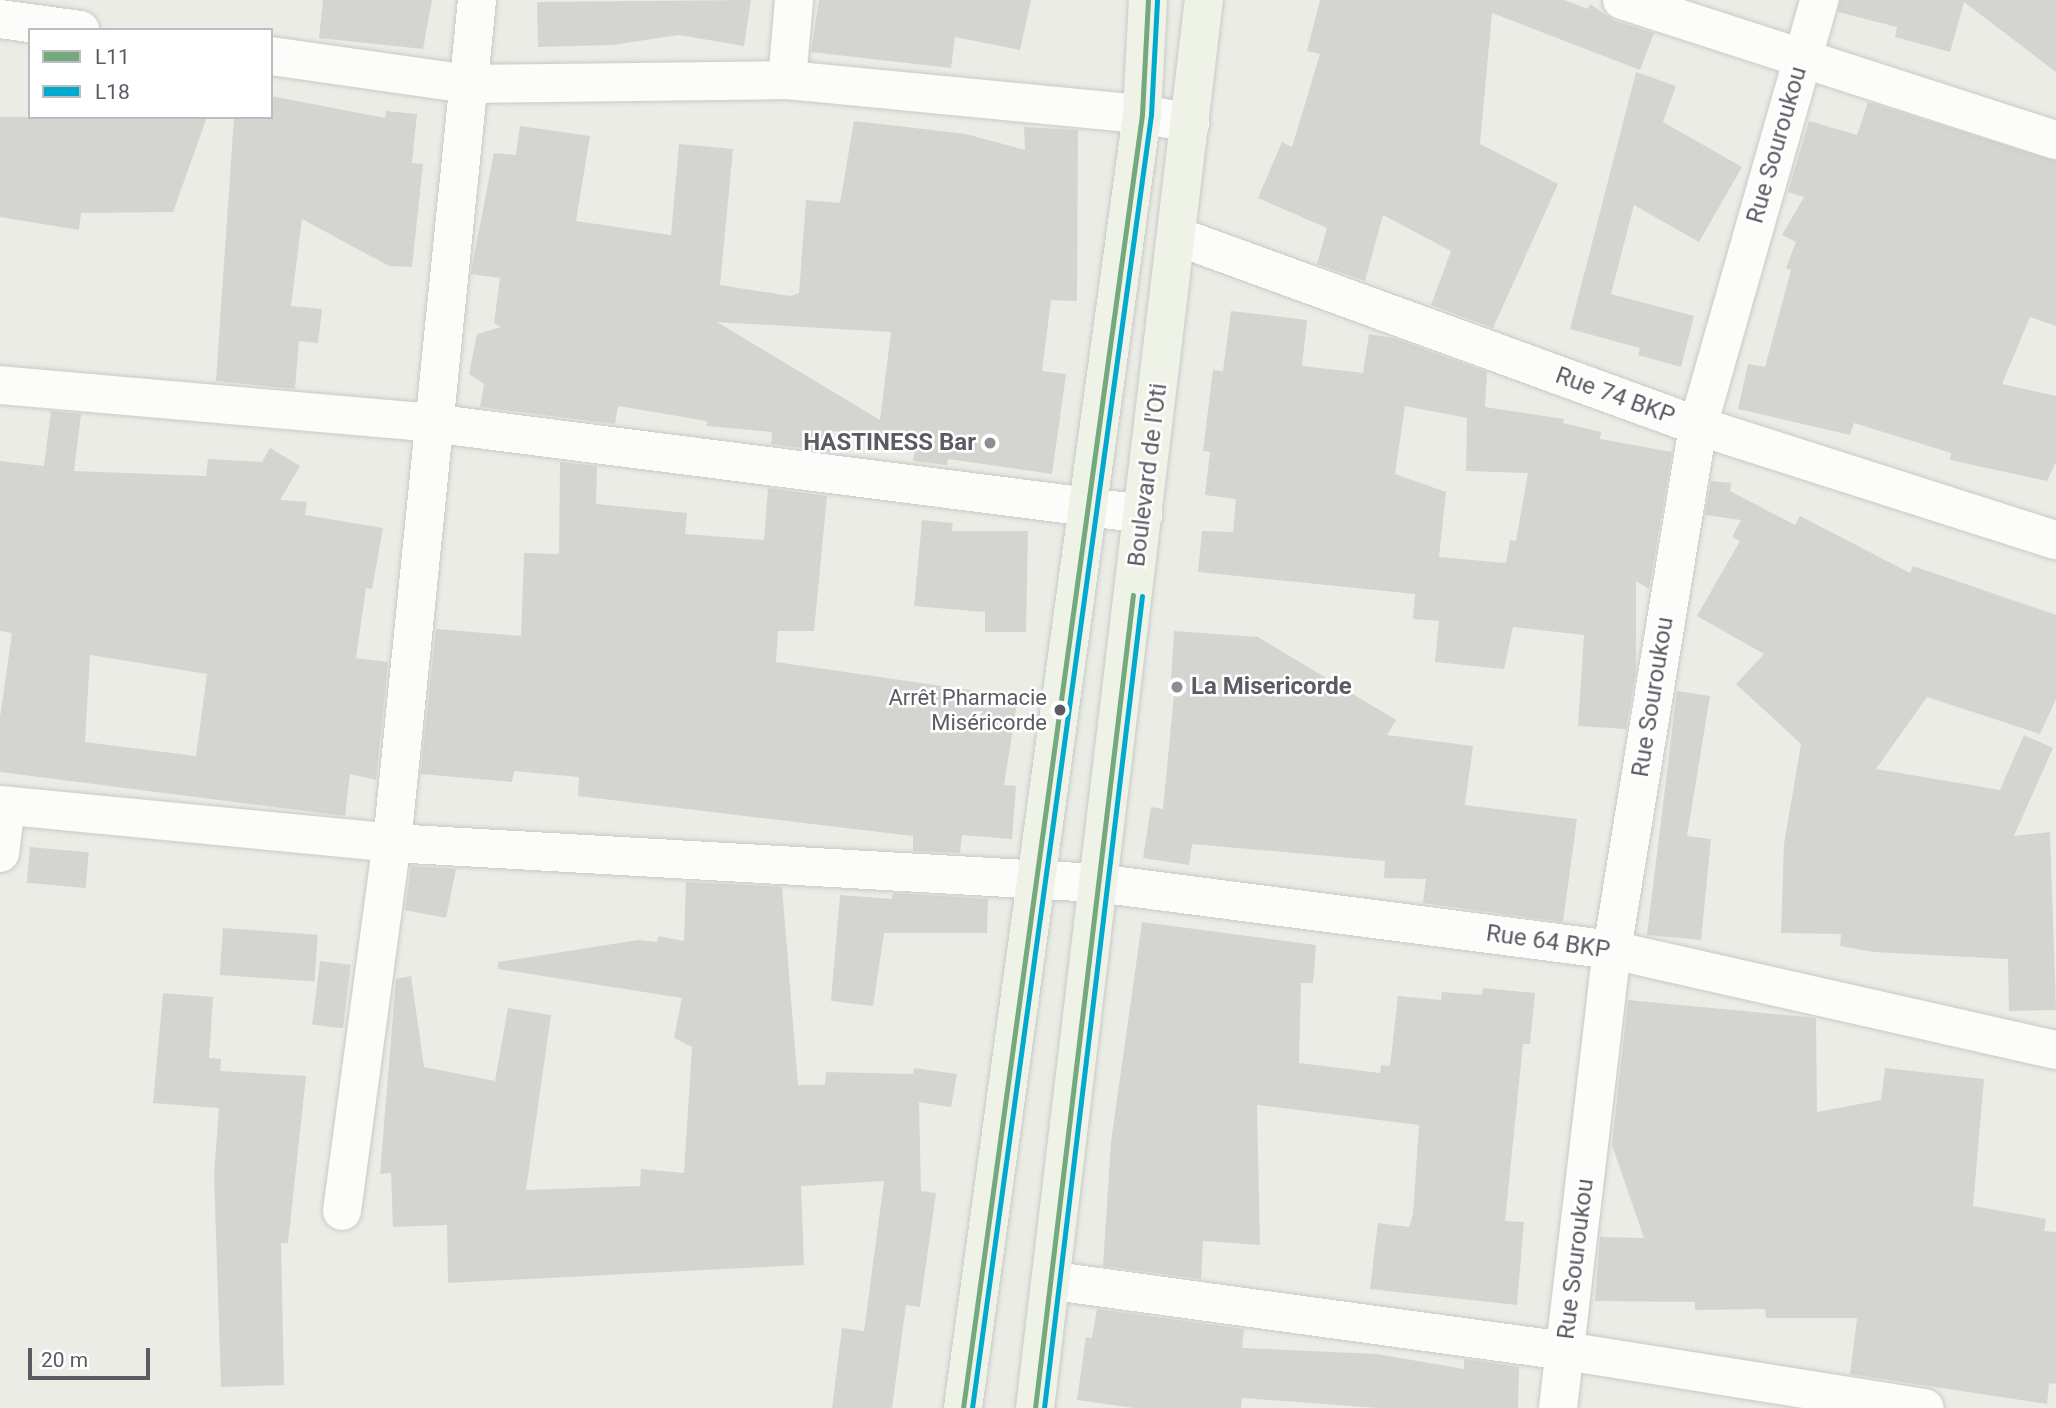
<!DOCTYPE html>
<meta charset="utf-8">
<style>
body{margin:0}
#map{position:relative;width:2056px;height:1408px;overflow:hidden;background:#eaece5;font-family:Roboto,sans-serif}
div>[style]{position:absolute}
.building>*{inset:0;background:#d4d5d0;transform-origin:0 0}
.roads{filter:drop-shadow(0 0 2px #c9cac9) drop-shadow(0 0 2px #c9cac9)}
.minor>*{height:38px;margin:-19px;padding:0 19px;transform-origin:19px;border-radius:19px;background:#fcfcfb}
.major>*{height:38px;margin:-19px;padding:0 19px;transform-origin:19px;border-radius:19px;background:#eff3e7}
.bus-1>*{height:5px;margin:-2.5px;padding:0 2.5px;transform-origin:2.5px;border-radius:2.5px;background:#73a97c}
.bus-2>*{height:5px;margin:-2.5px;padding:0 2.5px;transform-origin:2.5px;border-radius:2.5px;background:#00a9ce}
.dots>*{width:19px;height:19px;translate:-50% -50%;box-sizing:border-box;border:4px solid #fff;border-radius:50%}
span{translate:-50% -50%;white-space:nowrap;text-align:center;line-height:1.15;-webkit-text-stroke:5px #fff;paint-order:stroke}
.bus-label{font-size:22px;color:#5b5b64}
.right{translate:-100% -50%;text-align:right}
.street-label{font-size:24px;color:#5b5b64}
.poi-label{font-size:24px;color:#5b5b64;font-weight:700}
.left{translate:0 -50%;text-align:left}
.legend{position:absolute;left:28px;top:28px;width:245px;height:91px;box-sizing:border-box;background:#fff;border:2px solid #bdbdc1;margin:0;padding:9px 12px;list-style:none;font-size:21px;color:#5b5b64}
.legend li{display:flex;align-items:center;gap:14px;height:35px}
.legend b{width:35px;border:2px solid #bdbdc1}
.scale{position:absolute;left:28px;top:1348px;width:122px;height:32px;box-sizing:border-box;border:4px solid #5b5b64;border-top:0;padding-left:9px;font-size:21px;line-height:24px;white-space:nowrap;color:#5b5b64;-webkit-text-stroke:5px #fff;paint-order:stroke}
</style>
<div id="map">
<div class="building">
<i style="clip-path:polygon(323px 0,432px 0,423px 49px,319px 38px)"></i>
<i style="clip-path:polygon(751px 0,744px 46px,679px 35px,612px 45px,538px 47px,537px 2px)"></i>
<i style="clip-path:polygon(819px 0,1031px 0,1020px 50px,955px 37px,951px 68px,811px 52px)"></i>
<i style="clip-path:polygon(1320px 0,1564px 0,1588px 9px,1590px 4px,1615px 21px,1654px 33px,1640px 70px,1492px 13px,1480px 144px,1558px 184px,1493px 328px,1431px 305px,1451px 251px,1383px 215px,1365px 281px,1317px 264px,1327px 228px,1258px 198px,1282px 142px,1292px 147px,1320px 54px,1307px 51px)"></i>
<i style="clip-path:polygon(1840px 0,2056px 0,2056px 72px,1964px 2px,1950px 52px,1895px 37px,1897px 27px,1838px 12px)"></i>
<i style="clip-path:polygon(1636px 72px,1676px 86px,1663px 122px,1742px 167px,1699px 242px,1634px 205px,1611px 294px,1694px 316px,1681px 367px,1638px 355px,1640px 348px,1570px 329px)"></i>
<i style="clip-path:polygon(271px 96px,385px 118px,386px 111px,417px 114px,412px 163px,423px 164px,412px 267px,389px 266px,302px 219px,291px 306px,322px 309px,318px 343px,299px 341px,295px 389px,216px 381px,234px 117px,271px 117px)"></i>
<i style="clip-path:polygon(1868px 102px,2056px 161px,2056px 326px,2030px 317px,2002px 384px,2056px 396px,2056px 462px,2047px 481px,1950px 460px,1951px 453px,1854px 423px,1850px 435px,1738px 409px,1748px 364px,1765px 367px,1791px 270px,1786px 268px,1796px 242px,1782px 235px,1804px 197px,1788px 192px,1809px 121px,1857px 135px)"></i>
<i style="clip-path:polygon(0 117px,207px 117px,173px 212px,81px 213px,79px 230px,0 217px)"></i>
<i style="clip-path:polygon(evenodd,854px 121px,966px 134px,1025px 150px,1024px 127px,1078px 130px,1077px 301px,1051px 300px,1042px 371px,1066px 374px,1052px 474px,948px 459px,947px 465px,913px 461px,916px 442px,833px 431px,830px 452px,771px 444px,772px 432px,707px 426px,707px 421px,618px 406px,615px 424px,480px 407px,484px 384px,469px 374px,477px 334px,501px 327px,494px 323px,500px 278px,471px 274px,473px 261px,494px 153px,516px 155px,520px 126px,590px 136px,576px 221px,671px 235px,679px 144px,733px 149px,720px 285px,790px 296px,799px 293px,806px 200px,840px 203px,854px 121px,717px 322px,891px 332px,880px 420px,717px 322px)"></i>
<i style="clip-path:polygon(evenodd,1231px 311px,1307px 320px,1302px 366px,1363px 373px,1369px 334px,1393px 338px,1487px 372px,1485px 407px,1564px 419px,1563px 423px,1601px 432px,1600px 439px,1672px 452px,1649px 589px,1636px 581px,1636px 671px,1626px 729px,1578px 726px,1584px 635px,1513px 627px,1504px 669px,1435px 662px,1439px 621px,1413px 619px,1415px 594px,1198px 572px,1202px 531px,1233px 532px,1236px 499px,1205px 495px,1210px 452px,1203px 451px,1213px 370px,1223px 371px,1231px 311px,1405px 406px,1467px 418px,1466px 471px,1528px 473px,1516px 541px,1510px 540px,1506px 563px,1439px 557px,1446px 492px,1395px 474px,1405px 406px)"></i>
<i style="clip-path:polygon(evenodd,51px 411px,81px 414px,74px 471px,206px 476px,208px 459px,262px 462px,270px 448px,300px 466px,280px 500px,307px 502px,305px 515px,383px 528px,372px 589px,366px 588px,356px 658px,388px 662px,376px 780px,350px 774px,345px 816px,0 772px,0 717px,12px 633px,0 631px,0 461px,44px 466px,51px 411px,90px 655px,207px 674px,196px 756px,85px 742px,90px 655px)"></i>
<i style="clip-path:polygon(560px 462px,597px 466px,596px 504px,687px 513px,685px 534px,764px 540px,768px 488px,827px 496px,814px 631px,778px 631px,776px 662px,1018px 697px,1004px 785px,1016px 786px,1012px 839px,962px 835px,960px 853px,913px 851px,913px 836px,578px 796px,579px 777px,514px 771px,512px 782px,421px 774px,420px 780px,436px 629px,521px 636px,524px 553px,559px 554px)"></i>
<i style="clip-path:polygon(1711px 481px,1731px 483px,1730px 491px,1795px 525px,1800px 516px,1910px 573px,1913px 566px,2056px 615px,2056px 699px,2040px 734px,1927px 697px,1876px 769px,2000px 790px,2024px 735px,2053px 748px,2014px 836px,2050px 832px,2056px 1010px,2009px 1011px,2008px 959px,1873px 952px,1840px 946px,1841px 934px,1781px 933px,1784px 844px,1801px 744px,1736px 684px,1764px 654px,1697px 616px,1740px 541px,1732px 537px,1741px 520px,1705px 515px)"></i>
<i style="clip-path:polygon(922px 520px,953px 523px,952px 531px,1028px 531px,1026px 632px,985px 632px,985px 612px,914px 606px)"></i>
<i style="clip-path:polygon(1174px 631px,1258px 637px,1396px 720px,1387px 735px,1473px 746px,1465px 805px,1577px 819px,1563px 922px,1423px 903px,1426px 879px,1384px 878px,1385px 861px,1192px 844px,1189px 865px,1143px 858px,1151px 807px,1163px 809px,1174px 695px,1170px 695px)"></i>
<i style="clip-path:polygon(1677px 691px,1710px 696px,1687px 836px,1711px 839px,1701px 940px,1647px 935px)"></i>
<i style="left:30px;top:847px;width:59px;height:36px;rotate:5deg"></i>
<i style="clip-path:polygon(411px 866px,456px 869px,446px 918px,405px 910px)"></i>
<i style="clip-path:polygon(686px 882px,782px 887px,798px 1085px,825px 1085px,826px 1072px,913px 1074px,914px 1068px,957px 1074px,951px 1107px,919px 1102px,921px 1191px,936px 1193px,920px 1307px,906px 1305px,892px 1408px,832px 1408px,842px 1328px,864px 1331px,884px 1181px,801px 1186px,804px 1265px,448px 1283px,447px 1225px,393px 1227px,391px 1173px,380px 1174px,396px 979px,411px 976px,424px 1067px,495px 1081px,508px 1008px,551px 1015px,526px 1190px,640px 1186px,641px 1169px,684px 1173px,692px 1047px,674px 1038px,682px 998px,498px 969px,498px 962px,638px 940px,657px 942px,658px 936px,684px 941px)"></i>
<i style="clip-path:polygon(893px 893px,988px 899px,987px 933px,884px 933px,873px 1006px,831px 1001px,840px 895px,892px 899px)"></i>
<i style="clip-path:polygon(1142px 922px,1316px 945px,1313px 983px,1301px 983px,1299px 1063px,1380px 1073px,1381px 1065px,1390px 1066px,1398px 996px,1441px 1000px,1442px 992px,1482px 995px,1483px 988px,1535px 993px,1530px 1044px,1523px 1044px,1505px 1221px,1524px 1222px,1517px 1305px,1370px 1289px,1378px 1223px,1409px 1227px,1413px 1214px,1419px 1125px,1257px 1105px,1260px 1245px,1203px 1241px,1201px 1279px,1103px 1266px,1111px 1142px)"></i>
<i style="left:223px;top:928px;width:95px;height:47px;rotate:4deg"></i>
<i style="left:320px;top:961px;width:31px;height:64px;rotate:7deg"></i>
<i style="clip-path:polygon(163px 993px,213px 997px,209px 1058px,221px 1059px,220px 1071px,306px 1076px,288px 1243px,281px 1243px,284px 1385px,221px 1387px,214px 1174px,219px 1108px,153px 1103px)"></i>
<i style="clip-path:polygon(1628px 1000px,1816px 1018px,1817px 1112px,1881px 1100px,1885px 1068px,1984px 1079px,1973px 1206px,2046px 1219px,2044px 1231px,2056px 1232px,2056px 1384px,2049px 1383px,2047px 1404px,1850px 1374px,1857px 1318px,1766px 1318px,1765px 1309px,1695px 1310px,1695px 1302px,1595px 1301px,1600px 1237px,1644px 1238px,1612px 1145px)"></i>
<i style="clip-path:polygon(1097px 1309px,1244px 1329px,1242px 1348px,1377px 1354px,1464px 1369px,1464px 1359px,1519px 1367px,1518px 1408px,1377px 1408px,1242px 1398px,1241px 1408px,1134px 1408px,1077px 1400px,1086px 1337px,1092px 1338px)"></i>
</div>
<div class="roads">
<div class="minor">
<i style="left:1622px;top:0;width:456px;rotate:17.9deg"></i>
<i style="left:0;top:19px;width:81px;rotate:7.8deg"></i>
<i style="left:271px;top:56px;width:198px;rotate:8.1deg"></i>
<i style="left:467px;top:84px;width:320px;rotate:-0.7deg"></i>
<i style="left:787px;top:80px;width:357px;rotate:5.5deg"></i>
<i style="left:1142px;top:114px;width:49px;rotate:10.6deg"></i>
<i style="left:787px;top:80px;width:80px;rotate:-85deg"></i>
<i style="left:1179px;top:237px;width:552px;rotate:20.01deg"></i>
<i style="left:1698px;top:426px;width:376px;rotate:17.7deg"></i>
<i style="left:0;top:385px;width:433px;rotate:5deg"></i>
<i style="left:431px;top:423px;width:718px;rotate:7.28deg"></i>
<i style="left:0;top:805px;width:394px;rotate:5.5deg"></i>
<i style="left:392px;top:843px;width:706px;rotate:3.25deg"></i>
<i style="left:1097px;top:883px;width:519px;rotate:7.41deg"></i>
<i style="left:1612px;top:950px;width:455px;rotate:12.7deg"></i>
<i style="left:0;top:853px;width:47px;rotate:-82.7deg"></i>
<i style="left:342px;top:1211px;width:371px;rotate:-82.3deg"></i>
<i style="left:392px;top:843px;width:847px;rotate:-84.24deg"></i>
<i style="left:1054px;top:1281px;width:516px;rotate:7.8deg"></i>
<i style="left:1565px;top:1351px;width:364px;rotate:9deg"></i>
<i style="left:1558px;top:1408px;width:461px;rotate:-83.3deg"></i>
<i style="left:1612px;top:950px;width:531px;rotate:-80.68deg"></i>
<i style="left:1698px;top:426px;width:443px;rotate:-74.1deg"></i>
</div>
<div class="major">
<i style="left:963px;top:1408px;width:1306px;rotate:-82.12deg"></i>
<i style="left:1142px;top:114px;width:114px;rotate:-87deg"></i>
<i style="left:1035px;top:1408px;width:1418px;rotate:-83.16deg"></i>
</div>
</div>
<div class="bus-1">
<i style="left:963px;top:1408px;width:1306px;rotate:-82.12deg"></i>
<i style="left:1142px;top:114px;width:114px;rotate:-87deg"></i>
<i style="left:1035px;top:1408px;width:819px;rotate:-83.13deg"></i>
</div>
<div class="bus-2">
<i style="left:972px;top:1408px;width:1305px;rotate:-82.12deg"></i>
<i style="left:1151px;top:115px;width:115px;rotate:-87deg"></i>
<i style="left:1044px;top:1408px;width:818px;rotate:-83.12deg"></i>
</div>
<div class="dots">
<i style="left:990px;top:443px;background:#8d8e91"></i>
<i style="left:1177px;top:687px;background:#8d8e91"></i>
<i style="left:1060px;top:710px;background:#5b5b64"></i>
</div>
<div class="bus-label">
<span class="right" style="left:1047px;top:710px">Arrêt Pharmacie<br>Miséricorde</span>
</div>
<div class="street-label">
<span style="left:1777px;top:145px;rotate:-74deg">Rue Souroukou</span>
<span style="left:1615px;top:396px;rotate:20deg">Rue 74 BKP</span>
<span style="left:1148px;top:475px;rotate:-83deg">Boulevard de l'Oti</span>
<span style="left:1653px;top:697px;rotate:-81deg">Rue Souroukou</span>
<span style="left:1548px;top:942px;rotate:8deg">Rue 64 BKP</span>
<span style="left:1576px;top:1259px;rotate:-83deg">Rue Souroukou</span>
</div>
<div class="poi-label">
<span class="right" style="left:976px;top:443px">HASTINESS Bar</span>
<span class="left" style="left:1191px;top:687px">La Misericorde</span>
</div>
<ul class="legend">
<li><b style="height:9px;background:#73a97c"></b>L11</li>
<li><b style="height:9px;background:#00a9ce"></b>L18</li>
</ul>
<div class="scale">20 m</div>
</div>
